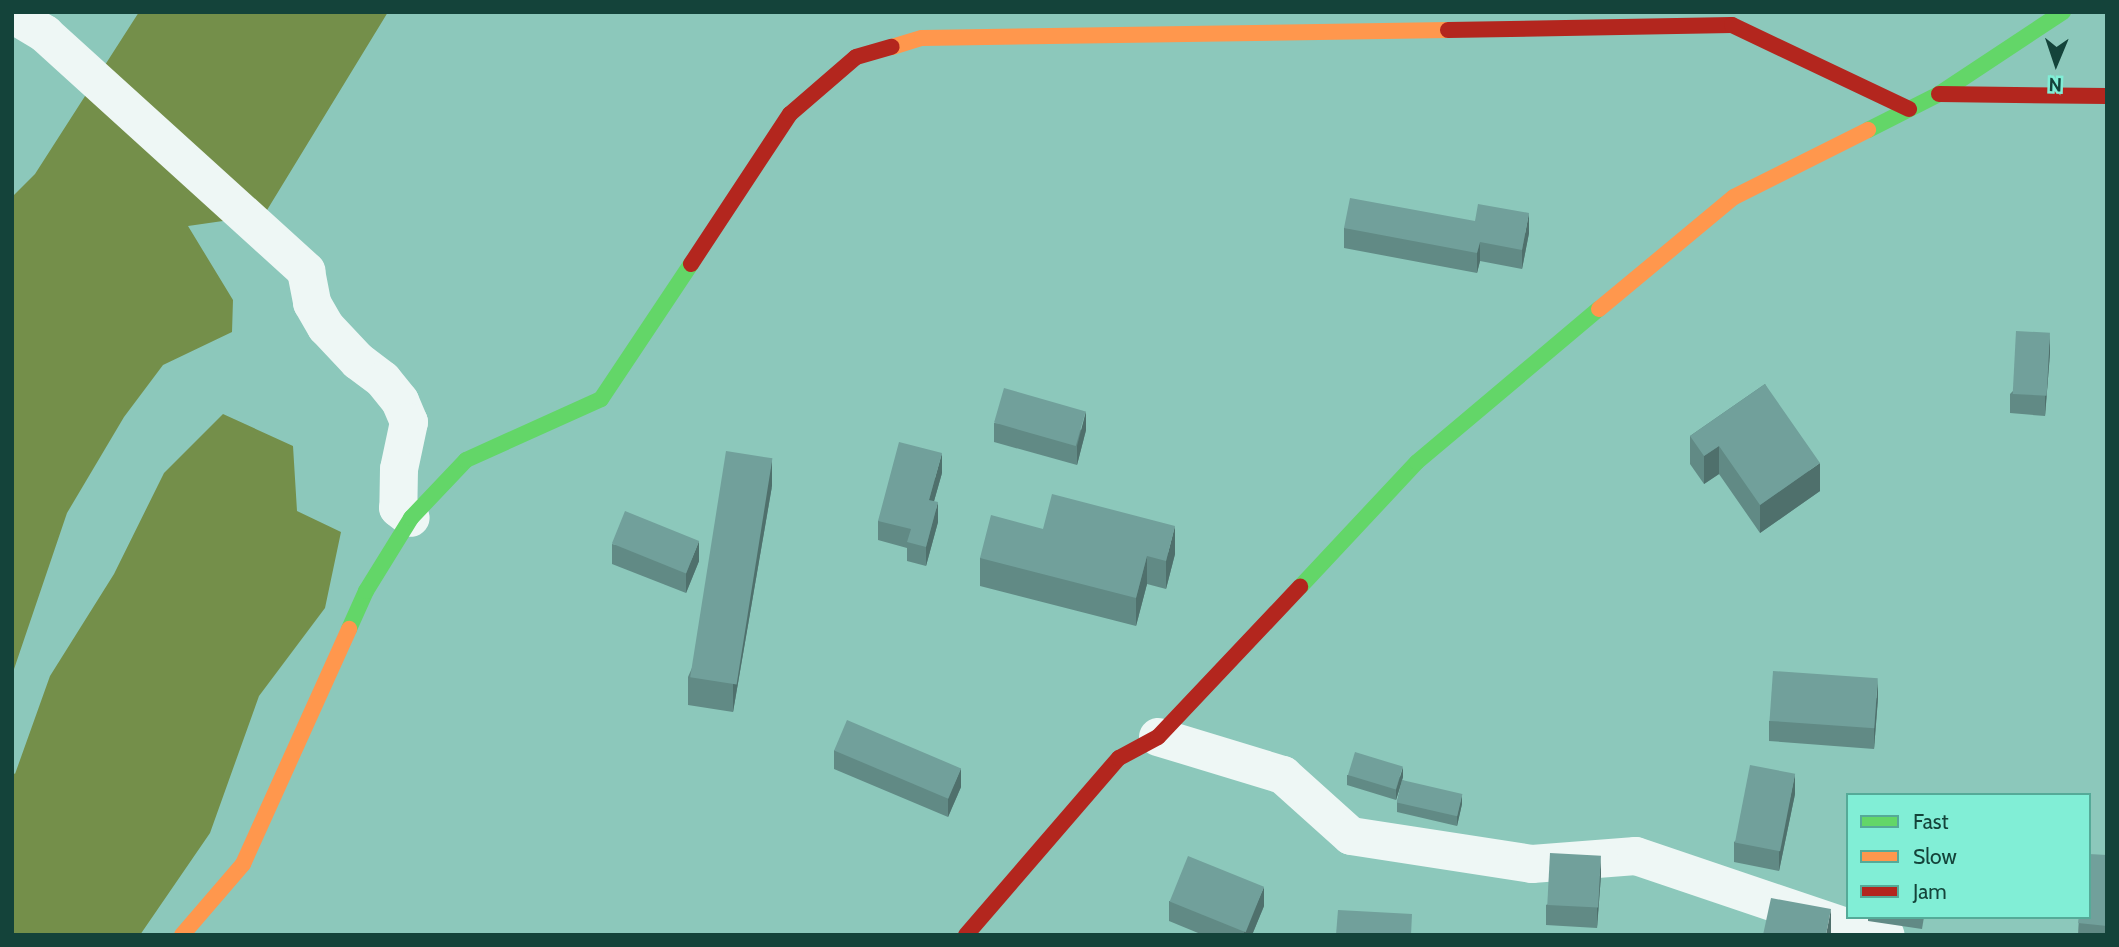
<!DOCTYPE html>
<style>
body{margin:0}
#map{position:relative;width:2119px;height:947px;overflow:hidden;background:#8cc8bb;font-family:Cabin,sans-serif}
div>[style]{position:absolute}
.water>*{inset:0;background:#748f4a}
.street>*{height:38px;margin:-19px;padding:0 19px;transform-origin:19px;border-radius:19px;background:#eef7f5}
.fast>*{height:16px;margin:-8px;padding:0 8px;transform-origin:8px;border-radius:8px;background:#63d668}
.slow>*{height:16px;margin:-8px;padding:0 8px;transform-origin:8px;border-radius:8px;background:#ff974d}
.jam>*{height:16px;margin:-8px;padding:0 8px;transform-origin:8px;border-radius:8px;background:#b3261e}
.wall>*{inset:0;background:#618a85}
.shaded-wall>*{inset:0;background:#4f706c}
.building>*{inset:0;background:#71a09b;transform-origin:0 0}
span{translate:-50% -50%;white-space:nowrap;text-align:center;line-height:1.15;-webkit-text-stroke:5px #81eed6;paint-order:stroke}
.frame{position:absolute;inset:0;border:14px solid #14433a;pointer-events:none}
.legend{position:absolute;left:1846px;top:793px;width:245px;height:126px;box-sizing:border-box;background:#81eed6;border:2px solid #55aa98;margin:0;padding:9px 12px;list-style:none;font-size:21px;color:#14433a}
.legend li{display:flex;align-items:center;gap:14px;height:35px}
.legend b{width:35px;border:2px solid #55aa98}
.north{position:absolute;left:2021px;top:28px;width:70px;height:70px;-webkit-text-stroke:5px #81eed6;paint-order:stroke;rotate:182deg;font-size:19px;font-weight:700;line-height:28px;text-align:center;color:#14433a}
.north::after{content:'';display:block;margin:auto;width:24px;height:32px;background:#14433a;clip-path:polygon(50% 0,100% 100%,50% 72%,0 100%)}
</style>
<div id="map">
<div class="water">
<i style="clip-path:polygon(139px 12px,388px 12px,264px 215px,188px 226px,233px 300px,232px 332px,163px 365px,124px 417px,67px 513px,12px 675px,12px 197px,35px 174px)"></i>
<i style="clip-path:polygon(223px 414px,293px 446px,297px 511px,341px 532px,325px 608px,259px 696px,210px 833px,140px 935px,12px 935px,12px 772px,15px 774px,50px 676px,114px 574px,164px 473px)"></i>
</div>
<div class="street">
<i style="left:12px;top:14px;width:39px;rotate:31deg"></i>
<i style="left:45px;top:34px;width:353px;rotate:42.2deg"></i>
<i style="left:306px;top:271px;width:33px;rotate:79deg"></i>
<i style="left:312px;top:303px;width:28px;rotate:60deg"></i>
<i style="left:326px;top:327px;width:47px;rotate:46.7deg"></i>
<i style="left:358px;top:361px;width:31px;rotate:37deg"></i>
<i style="left:383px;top:380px;width:27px;rotate:51deg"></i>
<i style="left:400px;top:401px;width:23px;rotate:67deg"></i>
<i style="left:409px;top:422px;width:48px;rotate:102deg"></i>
<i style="left:399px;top:469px;width:39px;rotate:91deg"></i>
<i style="left:398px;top:508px;width:16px;rotate:38deg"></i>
<i style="left:1158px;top:737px;width:131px;rotate:16.9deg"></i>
<i style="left:1283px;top:775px;width:91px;rotate:41.9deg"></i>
<i style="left:1351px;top:836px;width:183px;rotate:8.8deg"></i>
<i style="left:1532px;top:864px;width:104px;rotate:-4.4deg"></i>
<i style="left:1636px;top:856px;width:228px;rotate:18.7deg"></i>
<i style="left:1852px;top:929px;width:34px;rotate:10deg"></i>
</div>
<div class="fast">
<i style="left:1868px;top:130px;width:80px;rotate:-26.9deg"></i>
<i style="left:1939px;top:94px;width:149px;rotate:-33.5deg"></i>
<i style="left:1300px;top:587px;width:171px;rotate:-46.9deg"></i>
<i style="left:1417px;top:462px;width:238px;rotate:-40.1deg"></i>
<i style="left:349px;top:629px;width:42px;rotate:-65.9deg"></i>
<i style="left:366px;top:591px;width:86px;rotate:-58.3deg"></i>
<i style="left:411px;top:518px;width:80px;rotate:-46.5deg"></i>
<i style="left:466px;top:460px;width:148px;rotate:-24.3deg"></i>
<i style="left:601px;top:399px;width:162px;rotate:-56.3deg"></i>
</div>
<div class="slow">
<i style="left:892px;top:47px;width:31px;rotate:-17deg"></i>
<i style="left:922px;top:38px;width:526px;rotate:-0.87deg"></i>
<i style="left:1599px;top:309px;width:175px;rotate:-39.7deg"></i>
<i style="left:1734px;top:197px;width:150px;rotate:-26.6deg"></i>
<i style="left:182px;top:935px;width:94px;rotate:-49.3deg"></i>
<i style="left:243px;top:864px;width:258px;rotate:-65.7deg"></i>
</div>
<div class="jam">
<i style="left:1448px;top:30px;width:284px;rotate:-1deg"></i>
<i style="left:1732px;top:25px;width:196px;rotate:25.4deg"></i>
<i style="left:1939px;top:94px;width:168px;rotate:0.7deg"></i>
<i style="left:691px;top:264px;width:180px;rotate:-56.6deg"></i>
<i style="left:790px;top:114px;width:87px;rotate:-40.8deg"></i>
<i style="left:856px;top:57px;width:37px;rotate:-16deg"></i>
<i style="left:966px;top:935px;width:234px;rotate:-49.2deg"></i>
<i style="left:1119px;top:758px;width:44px;rotate:-28.3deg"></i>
<i style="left:1158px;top:737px;width:207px;rotate:-46.6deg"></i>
</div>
<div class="wall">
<i style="clip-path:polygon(1344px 228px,1529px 233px,1522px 269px,1480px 261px,1477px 273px,1344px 248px)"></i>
<i style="clip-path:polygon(2050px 353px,2045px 416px,2010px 413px,2010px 394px)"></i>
<i style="clip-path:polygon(1765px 384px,1820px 491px,1760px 533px,1719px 474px,1704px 484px,1690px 464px,1690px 436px)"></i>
<i style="clip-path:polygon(994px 423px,1086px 430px,1077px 465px,994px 442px)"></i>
<i style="clip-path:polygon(942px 473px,934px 501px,938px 522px,926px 566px,907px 561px,907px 548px,878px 540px,878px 521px)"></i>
<i style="clip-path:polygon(772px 486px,733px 712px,688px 705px,688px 677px)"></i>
<i style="clip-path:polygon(1043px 529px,1175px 554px,1166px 589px,1147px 584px,1136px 626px,980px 586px,980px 558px)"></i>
<i style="clip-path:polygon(612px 544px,699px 561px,686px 593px,612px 564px)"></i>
<i style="clip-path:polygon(1878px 698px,1874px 749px,1769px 741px,1769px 721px)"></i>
<i style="clip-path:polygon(834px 750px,961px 787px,948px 817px,834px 769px)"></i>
<i style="clip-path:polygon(1347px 775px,1403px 777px,1402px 780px,1462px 804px,1457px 826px,1397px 812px,1397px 802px,1402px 781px,1396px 800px,1347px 785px)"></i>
<i style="clip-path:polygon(1795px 794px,1779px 871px,1734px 862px,1734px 842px)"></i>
<i style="clip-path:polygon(2107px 855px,2107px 935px,2078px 935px,2079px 917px)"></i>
<i style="clip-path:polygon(1601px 875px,1597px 928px,1546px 925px,1546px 905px)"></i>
<i style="clip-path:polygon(1169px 901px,1264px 906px,1252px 935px,1203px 935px,1169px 921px)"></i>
<i style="clip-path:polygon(1868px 917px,1924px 917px,1922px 929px,1868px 921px)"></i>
</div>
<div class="shaded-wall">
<i style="clip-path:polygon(1529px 213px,1529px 233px,1522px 269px,1522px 250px)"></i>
<i style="clip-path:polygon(1480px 242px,1480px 261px,1477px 273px,1477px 253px)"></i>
<i style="clip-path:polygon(2050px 333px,2050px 353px,2045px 416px,2045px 397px)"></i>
<i style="clip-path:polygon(1086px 411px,1086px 430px,1077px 465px,1077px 446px)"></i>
<i style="clip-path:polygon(1719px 446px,1719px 474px,1704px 484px,1704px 456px)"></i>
<i style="clip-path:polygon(942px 453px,942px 473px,929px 519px,929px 500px)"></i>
<i style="clip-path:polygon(772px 458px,772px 486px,733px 712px,733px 685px)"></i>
<i style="clip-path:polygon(1820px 463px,1820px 491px,1760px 533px,1760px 505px)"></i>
<i style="clip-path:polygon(938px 502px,938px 522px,926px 566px,926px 547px)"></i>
<i style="clip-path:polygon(1175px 526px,1175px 554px,1166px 589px,1166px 561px)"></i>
<i style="clip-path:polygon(699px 541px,699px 561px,686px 593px,686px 573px)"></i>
<i style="clip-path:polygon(1147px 556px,1147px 584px,1136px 626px,1136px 598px)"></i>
<i style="clip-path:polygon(1878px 679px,1878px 698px,1874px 749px,1874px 729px)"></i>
<i style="clip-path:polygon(1403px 767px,1403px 777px,1396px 800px,1396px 790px)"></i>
<i style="clip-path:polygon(961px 768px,961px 787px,948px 817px,948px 798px)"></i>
<i style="clip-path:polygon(1795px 774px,1795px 794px,1779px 871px,1779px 851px)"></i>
<i style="clip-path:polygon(1462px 794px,1462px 804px,1457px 826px,1457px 816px)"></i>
<i style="clip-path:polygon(1601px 856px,1601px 875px,1597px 928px,1597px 909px)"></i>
<i style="clip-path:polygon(1264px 887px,1264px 906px,1252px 935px,1244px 935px,1244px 932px)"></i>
<i style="clip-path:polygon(1831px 909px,1831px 935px,1826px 935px)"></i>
</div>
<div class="building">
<i style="clip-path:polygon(1350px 198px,1475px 221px,1478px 204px,1529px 213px,1522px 250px,1480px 242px,1477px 253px,1344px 228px)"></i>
<i style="left:2016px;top:331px;width:34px;height:63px;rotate:3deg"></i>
<i style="clip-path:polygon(1765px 384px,1820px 463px,1760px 505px,1719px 446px,1704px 456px,1690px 436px)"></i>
<i style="left:1004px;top:388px;width:85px;height:36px;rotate:16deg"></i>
<i style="clip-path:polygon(899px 442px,942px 453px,929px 500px,938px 502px,926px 547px,907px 542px,911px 529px,878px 521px)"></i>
<i style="left:726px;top:451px;width:47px;height:229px;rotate:9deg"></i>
<i style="clip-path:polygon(1052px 494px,1175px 526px,1166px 561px,1147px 556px,1136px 598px,980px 558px,991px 515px,1043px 529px)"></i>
<i style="left:625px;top:511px;width:80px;height:35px;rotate:22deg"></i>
<i style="left:1773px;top:671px;width:105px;height:50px;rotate:4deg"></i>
<i style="left:847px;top:720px;width:124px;height:33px;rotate:23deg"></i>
<i style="left:1355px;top:752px;width:50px;height:24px;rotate:17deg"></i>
<i style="left:1750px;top:765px;width:46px;height:79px;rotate:11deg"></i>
<i style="left:1402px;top:780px;width:62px;height:23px;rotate:13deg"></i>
<i style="left:1550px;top:853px;width:51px;height:52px;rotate:3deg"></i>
<i style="clip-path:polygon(2089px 854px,2107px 855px,2107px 926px,2078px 923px,2079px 917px,2089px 917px)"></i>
<i style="left:1188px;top:856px;width:82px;height:49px;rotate:22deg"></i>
<i style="clip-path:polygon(1771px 898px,1831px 909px,1826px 935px,1763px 935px)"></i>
<i style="clip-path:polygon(1338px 910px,1412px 914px,1411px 935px,1336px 935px)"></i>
</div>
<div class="frame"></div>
<ul class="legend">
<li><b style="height:9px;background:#63d668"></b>Fast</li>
<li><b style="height:9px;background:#ff974d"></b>Slow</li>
<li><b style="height:9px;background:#b3261e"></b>Jam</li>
</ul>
<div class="north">N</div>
</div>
